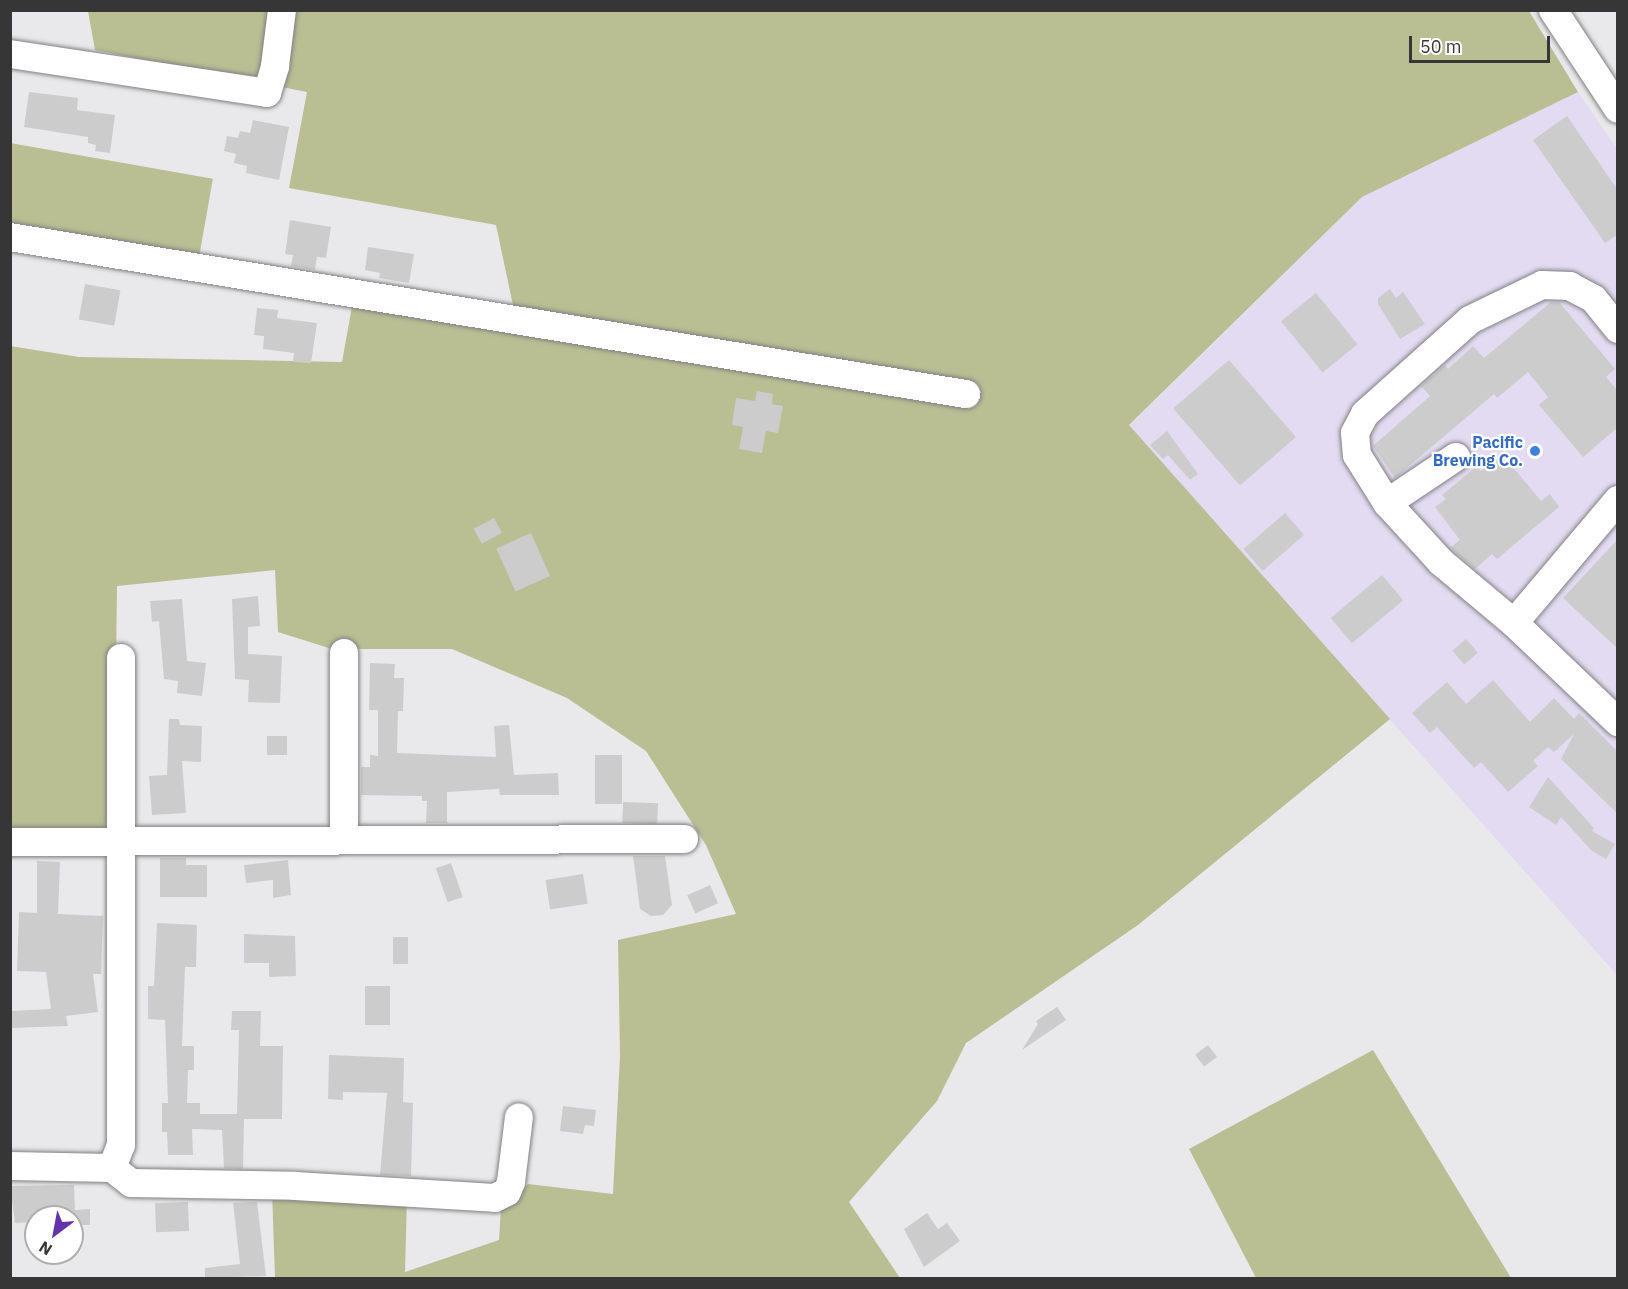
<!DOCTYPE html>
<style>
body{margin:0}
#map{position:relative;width:1628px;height:1289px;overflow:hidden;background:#e9e9eb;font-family:"IBM Plex Sans",sans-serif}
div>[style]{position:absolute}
.industrial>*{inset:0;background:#e2dbf1}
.green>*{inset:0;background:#b9be93;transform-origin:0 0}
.building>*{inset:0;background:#cdcccd;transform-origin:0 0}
.roads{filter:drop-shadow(0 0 2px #818183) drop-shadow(0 0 2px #818183)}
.minor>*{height:28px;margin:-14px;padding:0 14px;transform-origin:14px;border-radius:14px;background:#fff}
.dots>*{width:16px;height:16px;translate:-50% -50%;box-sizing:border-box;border:3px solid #fff;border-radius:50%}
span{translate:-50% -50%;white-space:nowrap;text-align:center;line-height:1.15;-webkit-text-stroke:4.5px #fff;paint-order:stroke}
.shop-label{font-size:16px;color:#366cbe;font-weight:700}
.right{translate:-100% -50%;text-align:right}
.frame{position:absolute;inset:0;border:12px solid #363637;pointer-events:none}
.north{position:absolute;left:24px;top:1205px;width:60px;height:60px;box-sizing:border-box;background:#fff;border:2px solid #afafaf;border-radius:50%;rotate:212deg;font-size:16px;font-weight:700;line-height:24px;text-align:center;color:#363637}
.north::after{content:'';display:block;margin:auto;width:21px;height:27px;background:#6333ab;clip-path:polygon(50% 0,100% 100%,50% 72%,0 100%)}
.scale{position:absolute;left:1409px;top:36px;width:141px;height:27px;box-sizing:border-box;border:3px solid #363637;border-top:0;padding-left:8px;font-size:18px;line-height:21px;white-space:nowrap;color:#363637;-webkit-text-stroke:4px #fff;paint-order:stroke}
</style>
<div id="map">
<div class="industrial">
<i style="clip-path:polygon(1578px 92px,1618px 150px,1617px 975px,1129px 426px,1362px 197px)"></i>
</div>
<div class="green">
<i style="clip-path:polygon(88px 11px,1529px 11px,1578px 92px,1362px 197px,1129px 425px,1390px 719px,1138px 925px,966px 1043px,937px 1101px,849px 1202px,900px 1278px,275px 1278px,272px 1190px,407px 1197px,405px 1272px,499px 1240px,501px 1207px,528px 1184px,613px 1194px,620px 1056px,618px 940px,736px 914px,706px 845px,646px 751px,567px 698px,452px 649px,332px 649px,278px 632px,275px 570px,117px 586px,114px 823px,101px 837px,11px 835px,10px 346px,79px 357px,342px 362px,353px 301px,514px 310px,496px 225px,289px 188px,307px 92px,95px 50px)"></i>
<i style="left:10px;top:143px;width:206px;height:84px;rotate:10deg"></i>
<i style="clip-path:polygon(1373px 1050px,1511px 1278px,1256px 1278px,1189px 1149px)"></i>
</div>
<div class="building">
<i style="clip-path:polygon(29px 92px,78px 98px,77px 110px,115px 115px,110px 153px,95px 151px,96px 145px,88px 143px,88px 137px,24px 127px)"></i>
<i style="clip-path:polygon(1567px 116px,1617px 189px,1617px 235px,1605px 243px,1533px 140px)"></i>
<i style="clip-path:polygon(253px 120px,289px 127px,279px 180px,246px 173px,247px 166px,234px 163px,236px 154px,224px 151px,227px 136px,238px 138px,240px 131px,250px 133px)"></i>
<i style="clip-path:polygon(290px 220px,331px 227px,326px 258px,317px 257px,315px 270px,291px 266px,293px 255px,285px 254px)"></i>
<i style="clip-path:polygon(368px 247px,414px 254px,409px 283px,379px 278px,380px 273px,365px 270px)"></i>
<i style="left:85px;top:284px;width:36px;height:36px;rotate:10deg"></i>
<i style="clip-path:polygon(1390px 289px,1396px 298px,1403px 292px,1425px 324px,1400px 339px,1378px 304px,1378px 298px)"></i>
<i style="left:1316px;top:293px;width:66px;height:45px;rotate:51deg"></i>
<i style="clip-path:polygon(1551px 302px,1559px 302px,1615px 369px,1606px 377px,1617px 390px,1617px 428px,1583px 457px,1539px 405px,1548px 397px,1528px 372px,1497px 398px,1494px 394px,1395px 478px,1373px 446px,1430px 396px,1421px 386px,1445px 365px,1448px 369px,1473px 346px,1484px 358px)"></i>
<i style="clip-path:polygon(257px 308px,278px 310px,277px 318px,317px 323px,311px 363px,293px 362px,294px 353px,263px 349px,264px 336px,254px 335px)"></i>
<i style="left:1229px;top:360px;width:102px;height:74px;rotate:49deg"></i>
<i style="clip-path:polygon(757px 391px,773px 394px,772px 404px,783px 406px,778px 433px,766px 431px,762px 453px,739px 449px,743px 427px,732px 425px,736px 398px,755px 401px)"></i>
<i style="clip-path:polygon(1167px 431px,1198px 474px,1190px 480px,1168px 455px,1163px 459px,1150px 445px)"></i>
<i style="clip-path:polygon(1502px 454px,1541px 501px,1550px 494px,1559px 507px,1497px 559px,1492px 554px,1475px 569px,1450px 548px,1460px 540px,1435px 507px,1446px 499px,1442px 495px,1477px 466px,1481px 471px)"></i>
<i style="left:1285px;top:513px;width:29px;height:55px;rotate:49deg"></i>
<i style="left:494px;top:518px;width:17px;height:23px;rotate:62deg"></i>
<i style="left:531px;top:533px;width:47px;height:38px;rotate:66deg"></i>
<i style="clip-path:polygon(1617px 540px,1617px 648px,1563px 598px)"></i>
<i style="left:1382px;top:575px;width:33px;height:67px;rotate:50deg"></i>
<i style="clip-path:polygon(258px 596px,260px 626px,248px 627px,248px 654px,282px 656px,280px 703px,248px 702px,249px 680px,235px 679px,232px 599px)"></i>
<i style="clip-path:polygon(182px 599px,187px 661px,206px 663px,202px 696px,177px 693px,178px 681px,164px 679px,159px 621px,152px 622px,150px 601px)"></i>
<i style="left:1466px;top:639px;width:18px;height:18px;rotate:49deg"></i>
<i style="clip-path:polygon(370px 663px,395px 664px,394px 678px,404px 678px,403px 711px,398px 711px,397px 753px,496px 757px,494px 726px,509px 725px,514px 775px,558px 773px,559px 795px,500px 795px,499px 789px,447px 792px,447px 823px,426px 823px,427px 801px,422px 801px,422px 796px,361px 795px,361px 767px,370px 767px,370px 755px,378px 756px,378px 710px,369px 710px)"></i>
<i style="clip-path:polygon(1493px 680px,1530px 722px,1554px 698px,1574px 719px,1579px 713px,1617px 751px,1617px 813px,1561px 759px,1574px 734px,1554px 752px,1548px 747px,1533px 761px,1538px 766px,1508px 792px,1481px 762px,1474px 768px,1437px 727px,1430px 733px,1412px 713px,1447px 682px,1466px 704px)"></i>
<i style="clip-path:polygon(169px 719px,179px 719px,180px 725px,202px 726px,201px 762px,182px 761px,186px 813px,152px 815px,149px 776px,167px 775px)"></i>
<i style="left:267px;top:736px;width:20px;height:19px"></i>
<i style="left:595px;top:755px;width:27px;height:49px"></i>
<i style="clip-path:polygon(1548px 777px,1594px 828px,1592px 831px,1615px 844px,1606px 859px,1592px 851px,1561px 817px,1556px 825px,1529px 807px)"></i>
<i style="left:623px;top:802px;width:35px;height:21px;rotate:2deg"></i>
<i style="clip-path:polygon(633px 856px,665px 856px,672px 905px,663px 915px,651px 916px,640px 909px)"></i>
<i style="clip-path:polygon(160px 858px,186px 858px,186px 865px,207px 865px,207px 897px,160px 897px)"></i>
<i style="clip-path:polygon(288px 860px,291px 895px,273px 898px,273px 880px,246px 883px,244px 865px)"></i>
<i style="clip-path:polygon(37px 861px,60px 862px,58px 914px,103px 916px,101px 974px,93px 974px,98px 1012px,66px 1016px,68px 1026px,11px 1028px,10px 1011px,51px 1009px,46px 972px,17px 971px,19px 912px,37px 913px)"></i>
<i style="left:451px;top:863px;width:36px;height:16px;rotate:71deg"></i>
<i style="left:583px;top:874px;width:30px;height:38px;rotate:81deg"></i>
<i style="left:710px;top:885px;width:20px;height:25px;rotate:66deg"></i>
<i style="clip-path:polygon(157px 923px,197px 925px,196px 967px,185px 967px,182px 1046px,194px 1046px,194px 1070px,188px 1070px,187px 1103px,200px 1103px,200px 1114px,237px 1114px,239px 1030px,231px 1030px,232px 1011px,261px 1011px,260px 1046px,283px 1046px,282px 1119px,244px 1119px,243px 1169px,224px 1168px,222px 1130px,192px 1129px,193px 1155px,168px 1155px,167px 1132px,162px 1132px,162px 1103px,168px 1103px,165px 1020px,148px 1019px,148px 986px,154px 986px)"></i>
<i style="clip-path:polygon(244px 934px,295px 936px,296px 976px,269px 977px,269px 963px,244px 963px)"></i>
<i style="left:393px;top:937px;width:15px;height:27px"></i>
<i style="left:365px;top:986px;width:25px;height:39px"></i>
<i style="clip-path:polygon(1057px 1007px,1066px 1020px,1022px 1050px,1038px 1024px,1036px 1021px)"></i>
<i style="left:1208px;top:1045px;width:15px;height:16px;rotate:53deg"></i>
<i style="clip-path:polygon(329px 1055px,404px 1058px,403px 1102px,413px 1103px,411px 1176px,380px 1175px,387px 1093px,343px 1092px,343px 1100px,328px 1099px)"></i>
<i style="clip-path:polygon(563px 1106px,596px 1110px,594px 1126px,585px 1125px,583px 1134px,560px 1131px)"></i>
<i style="clip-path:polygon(74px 1185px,75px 1210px,90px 1209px,90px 1225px,72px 1225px,72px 1217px,36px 1217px,36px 1222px,15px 1223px,10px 1186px)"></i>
<i style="left:188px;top:1202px;width:29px;height:33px;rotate:88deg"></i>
<i style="clip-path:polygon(257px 1202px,266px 1276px,205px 1278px,205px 1268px,240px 1264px,233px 1203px)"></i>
<i style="clip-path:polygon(927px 1213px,938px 1229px,947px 1223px,960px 1241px,924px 1267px,904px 1229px)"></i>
</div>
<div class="roads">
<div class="minor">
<i style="left:1553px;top:10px;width:118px;rotate:56.7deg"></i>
<i style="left:10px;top:54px;width:260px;rotate:8.6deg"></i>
<i style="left:267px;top:93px;width:28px;rotate:-73deg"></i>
<i style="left:275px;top:66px;width:56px;rotate:-82.9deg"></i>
<i style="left:10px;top:237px;width:969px;rotate:9.33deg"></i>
<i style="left:1618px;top:329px;width:38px;rotate:-129deg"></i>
<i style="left:1594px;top:299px;width:27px;rotate:-152deg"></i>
<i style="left:1570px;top:286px;width:28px;rotate:-178deg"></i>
<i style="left:1542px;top:285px;width:80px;rotate:154.1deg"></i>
<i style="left:1470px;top:320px;width:141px;rotate:138.2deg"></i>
<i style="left:1365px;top:414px;width:21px;rotate:118deg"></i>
<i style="left:1355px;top:433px;width:22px;rotate:85deg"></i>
<i style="left:1357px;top:455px;width:57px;rotate:58deg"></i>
<i style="left:1387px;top:503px;width:80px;rotate:47.5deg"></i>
<i style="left:1441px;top:562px;width:95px;rotate:39.9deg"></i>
<i style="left:1514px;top:623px;width:144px;rotate:43.6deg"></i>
<i style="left:1387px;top:503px;width:83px;rotate:-33.7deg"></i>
<i style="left:1514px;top:623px;width:161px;rotate:-49.8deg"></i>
<i style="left:344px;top:653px;width:187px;rotate:90deg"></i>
<i style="left:10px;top:842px;width:674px;rotate:-0.26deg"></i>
<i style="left:10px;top:1166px;width:102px;rotate:1.1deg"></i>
<i style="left:112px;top:1168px;width:25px;rotate:-69deg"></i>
<i style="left:121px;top:1145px;width:487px;rotate:-90deg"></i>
<i style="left:112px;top:1168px;width:24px;rotate:38deg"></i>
<i style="left:131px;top:1183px;width:164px;rotate:1deg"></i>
<i style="left:295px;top:1186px;width:200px;rotate:3.4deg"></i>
<i style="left:495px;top:1198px;width:13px;rotate:-27deg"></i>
<i style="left:507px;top:1192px;width:11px;rotate:-68deg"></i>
<i style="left:511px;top:1182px;width:65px;rotate:-83deg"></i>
</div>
</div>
<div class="dots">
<i style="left:1535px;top:451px;background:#3f7fe0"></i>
</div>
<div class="shop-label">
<span class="right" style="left:1523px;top:451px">Pacific<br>Brewing Co.</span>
</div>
<div class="frame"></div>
<div class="north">N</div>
<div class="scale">50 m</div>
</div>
